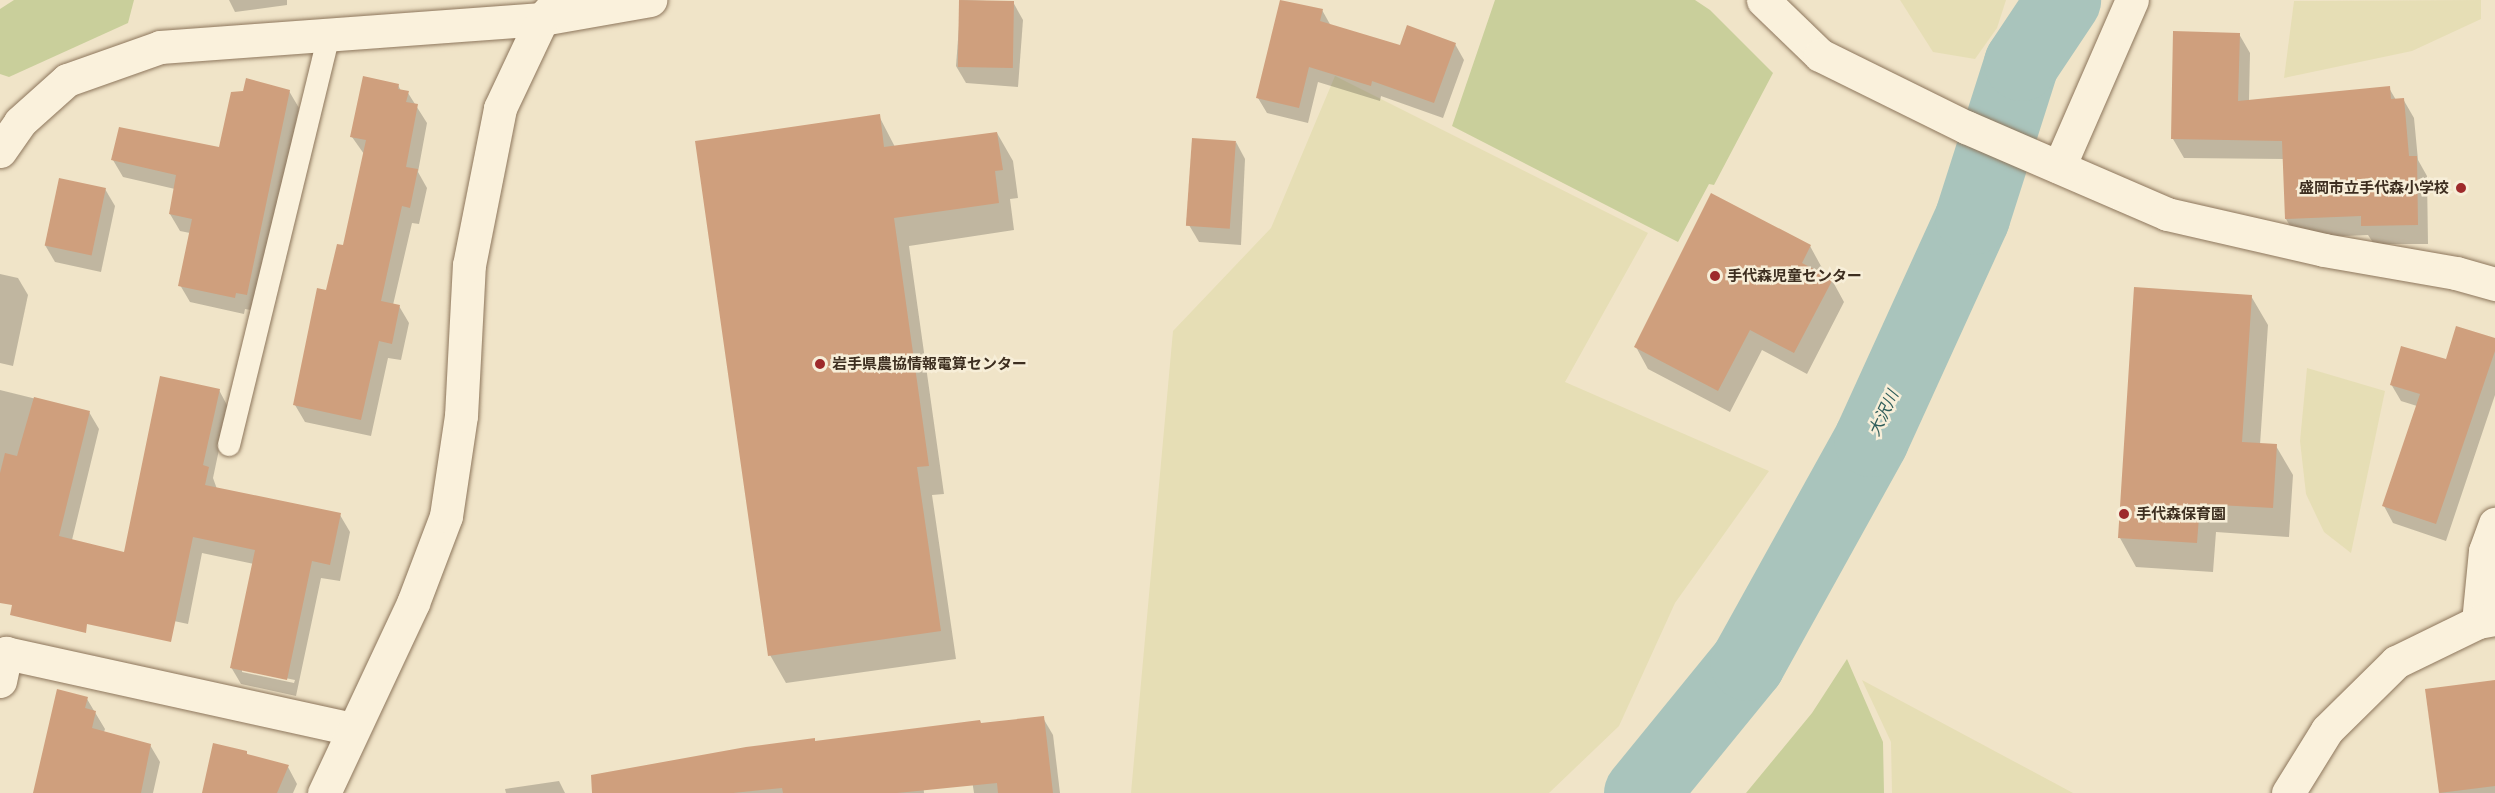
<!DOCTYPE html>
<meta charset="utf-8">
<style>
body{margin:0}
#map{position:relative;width:2495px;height:793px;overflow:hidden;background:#f0e4c8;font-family:Lora,"Noto Sans JP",serif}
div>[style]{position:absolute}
.farmland>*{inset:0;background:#e6deb5}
.green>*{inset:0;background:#c9cf9b}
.shadow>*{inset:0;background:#0003}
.river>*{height:75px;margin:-37.5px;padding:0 37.5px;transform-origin:37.5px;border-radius:37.5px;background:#a9c4bc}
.building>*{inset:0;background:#cf9f7d;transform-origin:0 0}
.roads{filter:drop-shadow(0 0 2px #8d765c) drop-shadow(0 0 2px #8d765c)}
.lane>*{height:22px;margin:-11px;padding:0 11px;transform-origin:11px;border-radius:11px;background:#faf1dc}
.street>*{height:33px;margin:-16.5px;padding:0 16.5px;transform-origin:16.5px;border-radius:16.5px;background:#faf1dc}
.secondary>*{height:33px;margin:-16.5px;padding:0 16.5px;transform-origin:16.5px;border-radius:16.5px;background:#faf1dc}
.dots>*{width:16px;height:16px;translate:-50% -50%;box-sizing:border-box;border:3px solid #f7eed8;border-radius:50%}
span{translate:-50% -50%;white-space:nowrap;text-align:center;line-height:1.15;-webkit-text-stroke:5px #f7eed8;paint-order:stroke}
.poi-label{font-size:15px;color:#3d2e20;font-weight:700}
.right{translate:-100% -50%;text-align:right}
.left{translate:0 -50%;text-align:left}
.water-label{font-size:16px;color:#2f5d5a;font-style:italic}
</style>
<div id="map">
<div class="farmland">
<i style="clip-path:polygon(1900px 0,2006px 0,1997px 28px,1975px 59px,1933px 52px)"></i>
<i style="clip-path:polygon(2481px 0,2481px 19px,2412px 51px,2284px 78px,2294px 1px)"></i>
<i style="clip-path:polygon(1335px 76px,1648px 233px,1565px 382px,1769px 471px,1675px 603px,1619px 726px,1549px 793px,1131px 793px,1173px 331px,1271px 228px)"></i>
<i style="clip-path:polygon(2307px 368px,2385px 391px,2351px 553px,2324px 532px,2306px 494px,2300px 441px)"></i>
<i style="clip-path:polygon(1862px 680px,2073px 793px,1892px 793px,1891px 742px)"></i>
</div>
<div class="green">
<i style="clip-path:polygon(14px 0,134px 0,128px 23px,9px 77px,0 74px,0 9px)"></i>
<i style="clip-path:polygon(1495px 0,1695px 0,1710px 10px,1773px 73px,1714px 185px,1709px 184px,1678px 242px,1452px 126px)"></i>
<i style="clip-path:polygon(1847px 659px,1883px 742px,1884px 793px,1746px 793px,1812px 713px)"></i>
</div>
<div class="shadow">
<i style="clip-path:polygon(229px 0,287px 0,287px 5px,235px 12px)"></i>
<i style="clip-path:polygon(961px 0,1013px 2px,1023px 20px,1018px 87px,966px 83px,956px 66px)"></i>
<i style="clip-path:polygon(1322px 10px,1331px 26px,1401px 47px,1455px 44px,1464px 60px,1443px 118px,1381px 96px,1380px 101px,1318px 82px,1308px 123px,1267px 113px,1258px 98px)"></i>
<i style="clip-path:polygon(2239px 34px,2250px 53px,2249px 101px,2389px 88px,2396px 100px,2403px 99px,2414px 118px,2418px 160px,2427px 176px,2428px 244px,2374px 244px,2368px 235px,2297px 238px,2286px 219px,2284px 159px,2184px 158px,2173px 139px)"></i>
<i style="clip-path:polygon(398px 85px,401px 91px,408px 93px,427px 123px,418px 172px,427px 188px,419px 224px,412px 223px,393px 305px,399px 306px,409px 323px,401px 360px,388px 358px,371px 436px,305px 422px,295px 405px,327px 292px,345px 247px,364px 154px,352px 137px)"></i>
<i style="clip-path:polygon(289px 91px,299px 108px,256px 311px,245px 309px,244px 314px,190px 302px,180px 285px,190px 233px,180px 231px,170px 214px,175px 189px,123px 177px,113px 160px,221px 148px)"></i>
<i style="clip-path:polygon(879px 116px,895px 147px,997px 133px,1013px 161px,1018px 198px,1010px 199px,1014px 230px,909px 246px,944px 494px,932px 495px,956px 659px,786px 683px,770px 655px)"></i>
<i style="clip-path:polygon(1236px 142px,1245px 159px,1241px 245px,1199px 242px,1189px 225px)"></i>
<i style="clip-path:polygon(105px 189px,115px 206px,101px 272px,55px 262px,45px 245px)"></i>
<i style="clip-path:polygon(1810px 246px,1822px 268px,1819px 274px,1832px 280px,1844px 302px,1807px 374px,1762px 350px,1730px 412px,1648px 369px,1636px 347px)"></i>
<i style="clip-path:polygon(0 274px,18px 278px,28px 295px,13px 366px,0 363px)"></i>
<i style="clip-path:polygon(2251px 296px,2268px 325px,2260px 445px,2276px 446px,2293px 475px,2289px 537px,2216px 532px,2213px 572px,2136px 567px,2120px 538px)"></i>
<i style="clip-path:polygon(2495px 339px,2495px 395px,2446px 541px,2393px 523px,2384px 506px,2417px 406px,2401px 401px,2391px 384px)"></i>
<i style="clip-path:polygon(evenodd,0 390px,89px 412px,99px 429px,72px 540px,126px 554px,219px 390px,228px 407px,213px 478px,217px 489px,340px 515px,350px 532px,340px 581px,321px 578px,296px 696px,241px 684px,231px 667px,254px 564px,202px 553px,188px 624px,0 584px,0 390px,242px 669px,295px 680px,294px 683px,242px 672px,242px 669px)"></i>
<i style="clip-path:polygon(2495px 681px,2495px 793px,2440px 793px,2427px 690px)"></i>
<i style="clip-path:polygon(87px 699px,105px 729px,104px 732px,150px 745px,160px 762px,153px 793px,34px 793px)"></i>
<i style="clip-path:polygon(1043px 718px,1053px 735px,1060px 793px,974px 793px,964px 727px)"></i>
<i style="clip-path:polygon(920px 748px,924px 793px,632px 793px)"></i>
<i style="clip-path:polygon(246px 752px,248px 756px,288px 767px,297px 784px,293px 793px,203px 793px)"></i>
<i style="clip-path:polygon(559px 781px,565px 793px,506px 793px,505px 789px)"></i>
</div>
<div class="river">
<i style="left:1641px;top:793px;width:168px;rotate:-50.8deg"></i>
<i style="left:1747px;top:663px;width:256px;rotate:-61deg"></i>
<i style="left:1871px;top:439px;width:244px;rotate:-65.5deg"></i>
<i style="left:1972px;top:217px;width:162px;rotate:-72.3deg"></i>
<i style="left:2021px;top:63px;width:76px;rotate:-56.3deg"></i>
</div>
<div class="building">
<i style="left:959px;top:0;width:55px;height:67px;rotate:1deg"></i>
<i style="clip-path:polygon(1280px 0,1323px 9px,1320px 21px,1400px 45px,1407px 25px,1456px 43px,1434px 103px,1372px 81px,1371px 86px,1309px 67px,1299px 108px,1256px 98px)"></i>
<i style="clip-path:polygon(2173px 31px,2240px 33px,2238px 101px,2390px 86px,2391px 99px,2404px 98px,2409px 156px,2417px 156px,2418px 225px,2361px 226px,2361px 216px,2285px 219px,2282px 141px,2171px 139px)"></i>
<i style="clip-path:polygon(363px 76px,399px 84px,398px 89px,409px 91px,406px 102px,418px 104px,406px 167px,418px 169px,410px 208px,402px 206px,381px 301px,400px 305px,392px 344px,379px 341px,361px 420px,293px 405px,317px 288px,326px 290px,337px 244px,343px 245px,366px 140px,350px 137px)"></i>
<i style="clip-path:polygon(246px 78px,290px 90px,247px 295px,236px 293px,235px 298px,178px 286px,192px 219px,169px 214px,176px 175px,111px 160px,119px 127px,219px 147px,231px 92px,243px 91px)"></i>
<i style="clip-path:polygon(880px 114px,884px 147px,997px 132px,1003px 170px,995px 171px,999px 203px,894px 218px,929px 466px,917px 467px,941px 631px,768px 656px,695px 141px)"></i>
<i style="left:1192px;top:138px;width:44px;height:88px;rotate:4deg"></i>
<i style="left:59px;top:178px;width:48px;height:69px;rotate:12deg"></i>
<i style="clip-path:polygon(1711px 193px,1811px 245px,1802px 263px,1833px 279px,1794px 353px,1750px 330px,1718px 391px,1634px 347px)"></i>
<i style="clip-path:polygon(2134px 287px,2252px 295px,2242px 442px,2277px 444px,2273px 508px,2200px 504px,2197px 543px,2118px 538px)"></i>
<i style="clip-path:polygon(2456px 326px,2495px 338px,2495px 351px,2436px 524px,2382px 506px,2420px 394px,2390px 385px,2401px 346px,2446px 359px)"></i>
<i style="clip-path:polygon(160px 376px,220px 389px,203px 465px,209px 467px,205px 485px,341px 513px,330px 565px,312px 561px,287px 680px,230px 668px,255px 550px,193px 537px,171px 642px,87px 624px,86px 633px,10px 615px,12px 605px,0 603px,0 473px,5px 453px,17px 456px,34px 397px,90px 411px,59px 536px,124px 552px)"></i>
<i style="clip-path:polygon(2495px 680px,2495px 786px,2439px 793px,2425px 689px)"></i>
<i style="clip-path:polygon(57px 689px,88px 697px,85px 708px,96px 711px,92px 728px,151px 744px,141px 793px,33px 793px)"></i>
<i style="clip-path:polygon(1044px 716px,1053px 793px,998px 793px,997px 783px,897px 793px,783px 793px,782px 788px,733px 793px,592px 793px,591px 775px,746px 747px,815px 738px,815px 741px,980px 720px,981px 723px)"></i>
<i style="clip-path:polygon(213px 743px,247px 751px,247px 754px,289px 765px,277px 793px,202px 793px)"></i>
</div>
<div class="roads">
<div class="lane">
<i style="left:229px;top:445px;width:422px;rotate:-76.3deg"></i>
</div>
<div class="street">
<i style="left:1763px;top:0;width:79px;rotate:44deg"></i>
<i style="left:1820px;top:55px;width:163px;rotate:26.3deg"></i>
<i style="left:1966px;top:127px;width:219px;rotate:23.4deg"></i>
<i style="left:2167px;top:214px;width:161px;rotate:12.9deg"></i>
<i style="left:2324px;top:250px;width:134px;rotate:9.9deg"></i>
<i style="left:2456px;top:273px;width:41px;rotate:15.8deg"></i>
<i style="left:0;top:151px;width:35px;rotate:-55deg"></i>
<i style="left:20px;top:122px;width:63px;rotate:-41.8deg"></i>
<i style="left:67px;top:80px;width:99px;rotate:-19.5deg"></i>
<i style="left:160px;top:47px;width:383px;rotate:-4.2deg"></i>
<i style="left:542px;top:19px;width:110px;rotate:-10deg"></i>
<i style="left:2059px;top:167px;width:182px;rotate:-66.4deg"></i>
<i style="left:2478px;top:622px;width:71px;rotate:-84.4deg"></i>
<i style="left:2485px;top:551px;width:29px;rotate:-70deg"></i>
<i style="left:0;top:681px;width:29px;rotate:-78deg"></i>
<i style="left:6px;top:653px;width:355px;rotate:12.4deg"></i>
</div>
<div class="secondary">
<i style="left:324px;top:793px;width:210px;rotate:-64.9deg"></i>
<i style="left:413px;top:603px;width:93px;rotate:-69.2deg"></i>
<i style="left:446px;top:516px;width:101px;rotate:-81.5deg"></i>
<i style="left:461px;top:416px;width:151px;rotate:-87deg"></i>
<i style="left:469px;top:265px;width:160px;rotate:-78.8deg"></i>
<i style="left:500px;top:108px;width:98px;rotate:-64.7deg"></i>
<i style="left:542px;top:19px;width:25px;rotate:-48deg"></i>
<i style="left:2288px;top:793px;width:74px;rotate:-58.2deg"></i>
<i style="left:2327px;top:730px;width:97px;rotate:-44.6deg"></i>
<i style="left:2396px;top:662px;width:91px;rotate:-26deg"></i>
<i style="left:2478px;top:622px;width:17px;rotate:-10deg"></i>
</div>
</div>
<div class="dots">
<i style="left:2461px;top:188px;background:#9e2a2b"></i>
<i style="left:1715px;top:276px;background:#9e2a2b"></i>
<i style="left:820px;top:364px;background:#9e2a2b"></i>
<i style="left:2124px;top:514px;background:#9e2a2b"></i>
</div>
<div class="poi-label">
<span class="right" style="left:2449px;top:188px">盛岡市立手代森小学校</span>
<span class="left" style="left:1727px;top:276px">手代森児童センター</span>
<span class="left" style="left:832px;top:364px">岩手県農協情報電算センター</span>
<span class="left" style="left:2136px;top:514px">手代森保育園</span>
</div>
<div class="water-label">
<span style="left:1883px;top:413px;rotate:-65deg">大沢川</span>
</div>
</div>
